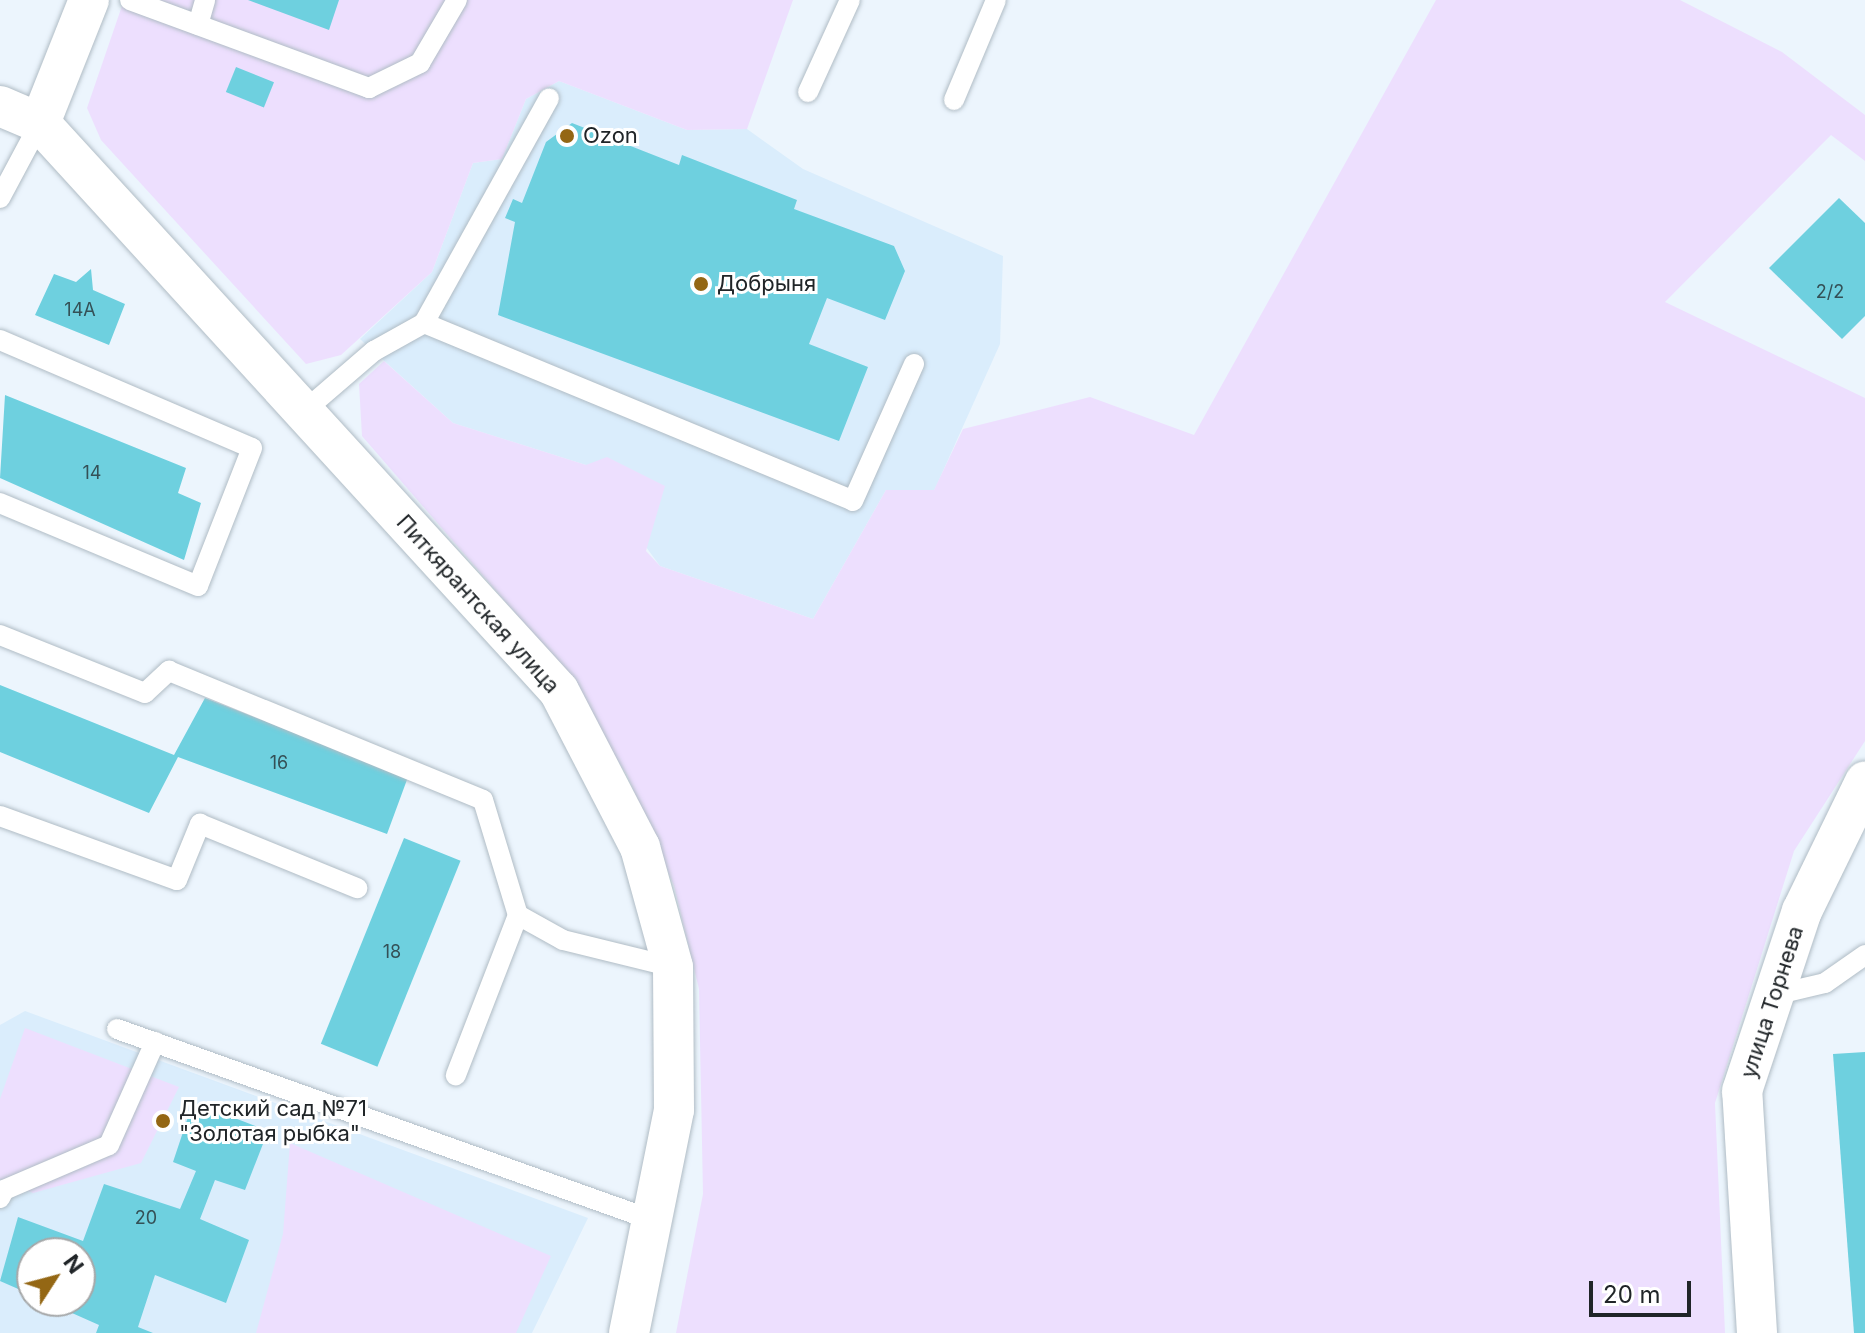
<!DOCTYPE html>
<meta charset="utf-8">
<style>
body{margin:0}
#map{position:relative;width:1865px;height:1333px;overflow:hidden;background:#ecf5fd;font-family:Inter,sans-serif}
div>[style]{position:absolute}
.built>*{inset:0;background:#daedfc}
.green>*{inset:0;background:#eddffe}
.building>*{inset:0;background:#6ed0df;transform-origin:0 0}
.roads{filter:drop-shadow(0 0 2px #b0bcc5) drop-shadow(0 0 2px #b0bcc5)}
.lane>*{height:20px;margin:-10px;padding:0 10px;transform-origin:10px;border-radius:10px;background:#fff}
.street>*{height:40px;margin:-20px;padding:0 20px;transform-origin:20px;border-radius:20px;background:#fff}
.dots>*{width:22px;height:22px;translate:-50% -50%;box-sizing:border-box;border:4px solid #fff;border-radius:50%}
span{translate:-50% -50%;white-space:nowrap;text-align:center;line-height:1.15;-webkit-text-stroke:6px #fff;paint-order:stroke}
.number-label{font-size:18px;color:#345056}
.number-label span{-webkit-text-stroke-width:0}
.poi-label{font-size:22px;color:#202528}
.left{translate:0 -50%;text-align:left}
.street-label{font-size:22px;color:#202528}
.north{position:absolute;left:16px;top:1237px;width:80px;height:80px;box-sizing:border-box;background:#fff;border:2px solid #a6a8a9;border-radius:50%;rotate:54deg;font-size:22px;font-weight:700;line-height:32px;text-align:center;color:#202528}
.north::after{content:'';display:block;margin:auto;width:28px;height:36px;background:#946714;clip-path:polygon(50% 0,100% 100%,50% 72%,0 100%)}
.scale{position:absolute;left:1589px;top:1281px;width:102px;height:36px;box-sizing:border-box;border:4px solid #202528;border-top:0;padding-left:10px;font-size:24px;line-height:28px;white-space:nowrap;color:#202528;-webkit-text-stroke:6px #fff;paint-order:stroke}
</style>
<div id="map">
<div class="built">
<i style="clip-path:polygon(559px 81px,687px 130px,747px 129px,803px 169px,1003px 256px,1000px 344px,934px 491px,886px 490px,813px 619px,660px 566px,586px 465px,453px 423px,360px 339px,432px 272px,473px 163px,502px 159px,526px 99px)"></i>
<i style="clip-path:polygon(evenodd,25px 1011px,588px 1218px,532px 1333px,0 1333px,0 1025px,25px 1011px,32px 1253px,80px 1253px,80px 1301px,32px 1301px,32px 1253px)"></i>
</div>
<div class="green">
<i style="clip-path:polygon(124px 0,793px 0,747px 129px,687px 130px,559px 81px,526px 99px,502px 159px,473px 163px,432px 272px,341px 355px,306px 364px,101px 140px,87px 108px)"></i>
<i style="clip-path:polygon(1436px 0,1680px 0,1782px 52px,1865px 115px,1865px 161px,1831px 135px,1665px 302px,1865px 398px,1865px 741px,1794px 851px,1715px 1103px,1725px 1333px,676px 1333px,703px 1194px,699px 989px,674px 886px,627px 775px,543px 645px,362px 436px,359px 384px,384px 361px,453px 423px,586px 465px,607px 457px,665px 486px,646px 551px,660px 566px,813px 619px,886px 490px,934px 490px,963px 429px,1090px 397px,1194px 435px)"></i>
<i style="clip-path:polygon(25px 1028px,179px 1087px,141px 1163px,33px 1193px,0 1179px,0 1099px)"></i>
<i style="clip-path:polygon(290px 1143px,551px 1256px,516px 1333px,256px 1333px,283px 1234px)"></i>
</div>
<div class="building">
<i style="clip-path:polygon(248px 0,339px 0,329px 30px)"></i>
<i style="left:236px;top:67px;width:41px;height:27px;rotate:22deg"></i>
<i style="clip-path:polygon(572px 123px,679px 165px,682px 155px,797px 200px,794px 209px,894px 246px,905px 271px,885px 320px,827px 298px,809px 344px,868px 367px,839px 441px,498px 315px,515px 222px,505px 218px,513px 199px,522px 203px,546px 142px)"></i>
<i style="clip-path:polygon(1839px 198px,1865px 223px,1865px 316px,1842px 339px,1769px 268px)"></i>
<i style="clip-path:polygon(91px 269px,93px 290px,125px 304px,109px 345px,35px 315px,54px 274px,76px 282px)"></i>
<i style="clip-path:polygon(5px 395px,186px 468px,178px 493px,201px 503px,184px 560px,0 478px)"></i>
<i style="clip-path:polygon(0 685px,174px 755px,205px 698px,408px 777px,387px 834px,178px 757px,149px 813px,0 752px)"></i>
<i style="left:404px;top:838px;width:61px;height:222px;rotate:22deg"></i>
<i style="clip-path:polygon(1865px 1052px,1865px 1333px,1854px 1333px,1833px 1054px)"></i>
<i style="clip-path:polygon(193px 1102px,268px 1131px,245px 1190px,215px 1180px,200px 1219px,249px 1240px,226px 1303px,155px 1275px,138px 1327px,153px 1333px,96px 1333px,99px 1325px,45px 1301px,80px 1301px,80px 1253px,32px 1253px,32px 1295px,0 1281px,18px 1217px,83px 1241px,104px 1184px,180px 1209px,196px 1171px,173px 1162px)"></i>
</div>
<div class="roads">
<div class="lane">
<i style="left:130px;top:0;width:255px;rotate:20.2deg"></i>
<i style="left:369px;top:88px;width:57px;rotate:-26.1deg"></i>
<i style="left:420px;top:63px;width:73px;rotate:-59.6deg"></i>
<i style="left:198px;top:25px;width:26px;rotate:-74deg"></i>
<i style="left:808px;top:92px;width:101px;rotate:-65.5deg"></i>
<i style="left:954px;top:100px;width:108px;rotate:-67.2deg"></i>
<i style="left:0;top:198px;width:85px;rotate:-61.9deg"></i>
<i style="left:424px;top:323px;width:257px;rotate:-60.9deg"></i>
<i style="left:0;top:340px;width:274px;rotate:23.2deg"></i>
<i style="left:252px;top:448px;width:148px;rotate:111.4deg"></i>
<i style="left:198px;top:586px;width:215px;rotate:-157.3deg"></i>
<i style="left:303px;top:412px;width:94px;rotate:-40.7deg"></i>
<i style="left:374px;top:351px;width:57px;rotate:-29.2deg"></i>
<i style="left:424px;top:323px;width:464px;rotate:22.5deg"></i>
<i style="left:853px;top:501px;width:150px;rotate:-66deg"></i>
<i style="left:0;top:635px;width:156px;rotate:21.8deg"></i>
<i style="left:145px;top:693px;width:33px;rotate:-43deg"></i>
<i style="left:169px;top:671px;width:339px;rotate:22.3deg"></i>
<i style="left:483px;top:800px;width:120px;rotate:73.1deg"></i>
<i style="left:518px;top:915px;width:172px;rotate:111.2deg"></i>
<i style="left:0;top:816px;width:188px;rotate:19.9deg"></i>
<i style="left:177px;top:880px;width:61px;rotate:-67.7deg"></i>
<i style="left:200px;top:824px;width:170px;rotate:22.2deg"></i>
<i style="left:518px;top:915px;width:51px;rotate:29.1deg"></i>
<i style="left:563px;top:940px;width:113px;rotate:13.8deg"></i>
<i style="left:1774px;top:995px;width:52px;rotate:-13.2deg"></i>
<i style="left:1825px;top:983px;width:49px;rotate:-35deg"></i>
<i style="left:117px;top:1029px;width:571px;rotate:19.64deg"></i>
<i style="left:0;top:1198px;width:9px;rotate:-63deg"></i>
<i style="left:4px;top:1190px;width:114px;rotate:-23.2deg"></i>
<i style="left:109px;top:1145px;width:113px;rotate:-65.9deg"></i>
</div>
<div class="street">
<i style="left:0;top:106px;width:43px;rotate:23deg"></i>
<i style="left:40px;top:123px;width:769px;rotate:47.58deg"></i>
<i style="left:559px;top:691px;width:176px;rotate:62.6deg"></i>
<i style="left:640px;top:847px;width:124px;rotate:74.6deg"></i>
<i style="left:673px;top:967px;width:143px;rotate:89.6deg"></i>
<i style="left:674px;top:1110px;width:227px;rotate:101.4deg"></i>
<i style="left:40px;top:123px;width:132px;rotate:-68.3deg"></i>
<i style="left:1757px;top:1333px;width:242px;rotate:-93.5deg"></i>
<i style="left:1742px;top:1091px;width:190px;rotate:-71.6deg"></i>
<i style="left:1802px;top:911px;width:144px;rotate:-64deg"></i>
</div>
</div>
<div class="dots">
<i style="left:567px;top:136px;background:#946714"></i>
<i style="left:701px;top:284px;background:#946714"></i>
<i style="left:163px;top:1121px;background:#946714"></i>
</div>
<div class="number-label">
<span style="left:1830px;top:292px">2/2</span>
<span style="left:80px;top:310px">14А</span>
<span style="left:92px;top:473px">14</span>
<span style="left:279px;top:763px">16</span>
<span style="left:392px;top:952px">18</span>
<span style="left:146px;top:1218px">20</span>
</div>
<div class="poi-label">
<span class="left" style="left:583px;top:136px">Ozon</span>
<span class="left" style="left:717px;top:284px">Добрыня</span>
<span class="left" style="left:179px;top:1121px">Детский сад №71<br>"Золотая рыбка"</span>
</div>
<div class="street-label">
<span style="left:478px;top:604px;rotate:48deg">Питкярантская улица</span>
<span style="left:1772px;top:1002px;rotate:-72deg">улица Торнева</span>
</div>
<div class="north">N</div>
<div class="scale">20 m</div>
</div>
